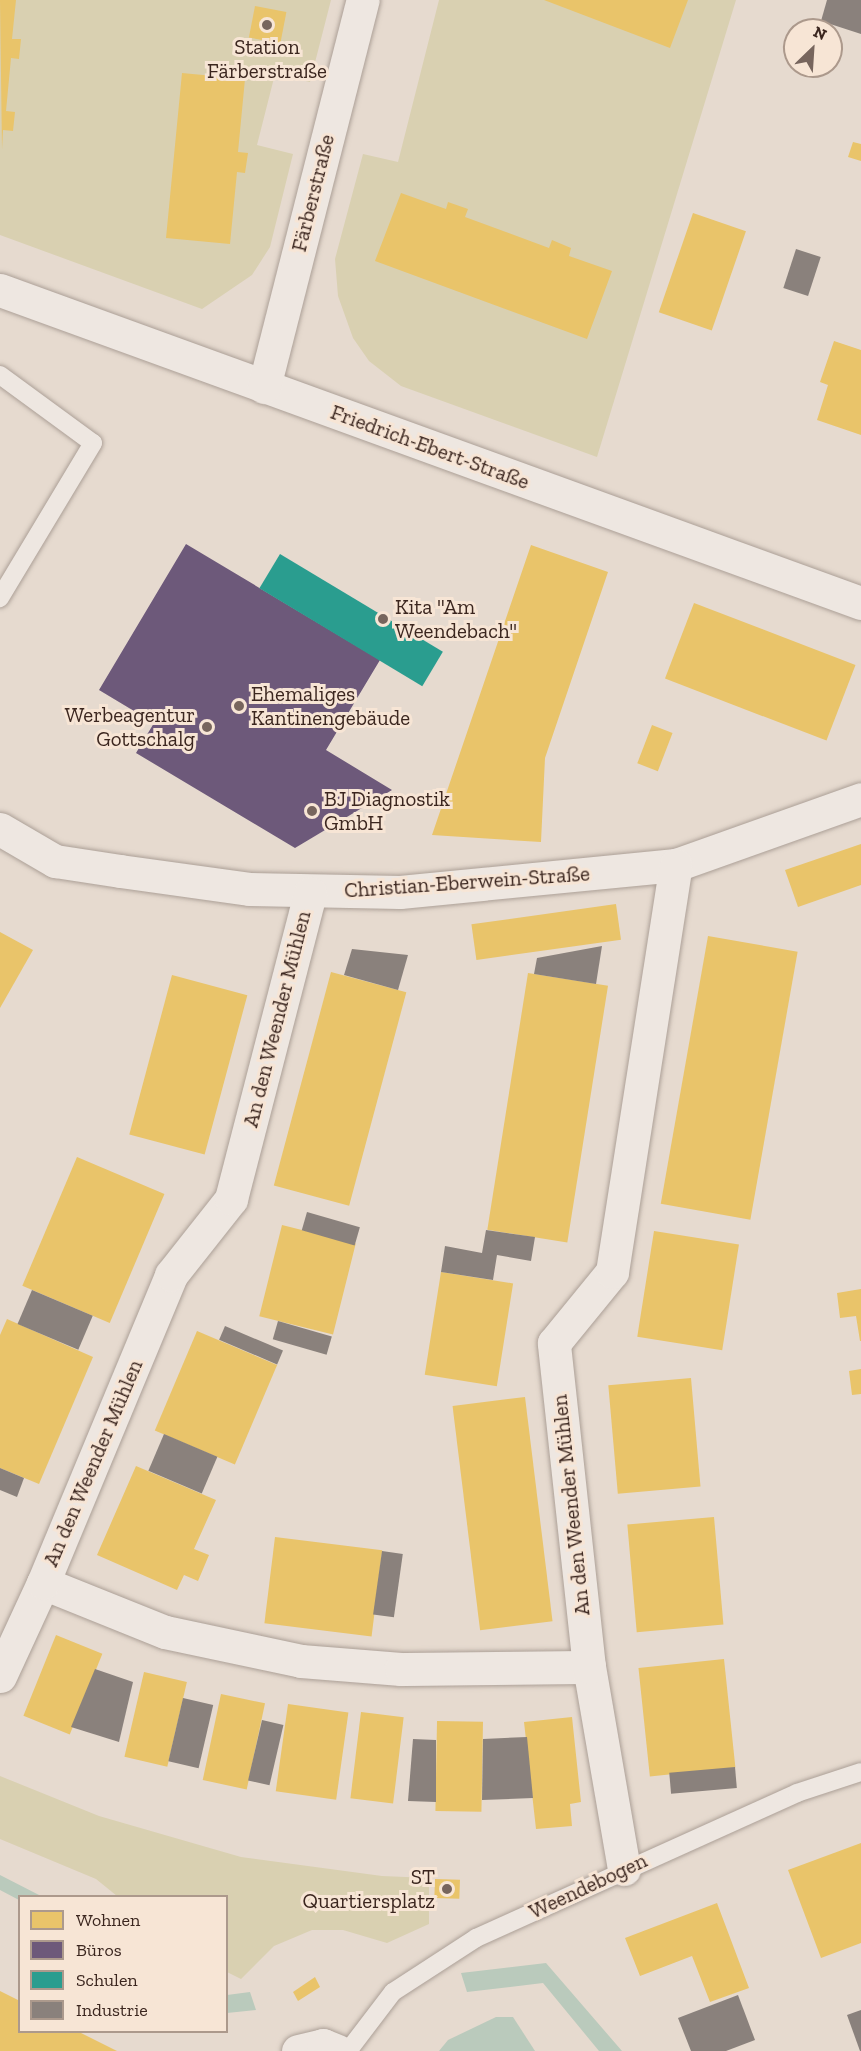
<!DOCTYPE html>
<meta charset="utf-8">
<style>
body{margin:0}
#map{position:relative;width:861px;height:2051px;overflow:hidden;background:#e6dacf;font-family:"Zilla Slab",serif}
div>[style]{position:absolute}
.green>*{inset:0;background:#d9d0b1}
.water>*{inset:0;background:#bacabc}
.homes>*{inset:0;background:#e9c46a;transform-origin:0 0}
.offices>*{inset:0;background:#6d597a}
.schools>*{inset:0;background:#2a9d8f;transform-origin:0 0}
.industry>*{inset:0;background:#8a817c;transform-origin:0 0}
.roads{filter:drop-shadow(0 0 2px #aca097) drop-shadow(0 0 2px #aca097)}
.service>*{height:18px;margin:-9px;padding:0 9px;transform-origin:9px;border-radius:9px;background:#eee7e1}
.minor>*{height:33px;margin:-16.5px;padding:0 16.5px;transform-origin:16.5px;border-radius:16.5px;background:#eee7e1}
.dots>*{width:16px;height:16px;translate:-50% -50%;box-sizing:border-box;border:3px solid #f7e5d5;border-radius:50%}
span{translate:-50% -50%;white-space:nowrap;text-align:center;line-height:1.15;-webkit-text-stroke:6px #f7e5d5;paint-order:stroke}
.poi-label{font-size:21px;color:#3b261f}
.left{translate:0 -50%;text-align:left}
.right{translate:-100% -50%;text-align:right}
.street-label{font-size:21px;color:#3b261f}
.legend{position:absolute;left:18px;top:1895px;width:210px;height:138px;box-sizing:border-box;background:#f7e5d5;border:2px solid #ac998c;margin:0;padding:8px 10px;list-style:none;font-size:18px;color:#3b261f}
.legend li{display:flex;align-items:center;gap:12px;height:30px}
.legend b{width:30px;border:2px solid #ac998c}
.north{position:absolute;left:783px;top:18px;width:60px;height:60px;box-sizing:border-box;background:#f7e5d5;border:2px solid #ac998c;border-radius:50%;rotate:25deg;font-size:16px;font-weight:700;line-height:24px;text-align:center;color:#3b261f}
.north::after{content:'';display:block;margin:auto;width:21px;height:27px;background:#77655d;clip-path:polygon(50% 0,100% 100%,50% 72%,0 100%)}
</style>
<div id="map">
<div class="green">
<i style="clip-path:polygon(0 0,331px 0,310px 82px,275px 74px,257px 145px,293px 154px,270px 247px,252px 275px,202px 309px,0 235px)"></i>
<i style="clip-path:polygon(439px 0,736px 0,597px 457px,401px 386px,369px 361px,353px 338px,338px 296px,335px 259px,363px 154px,398px 162px)"></i>
<i style="clip-path:polygon(0 1776px,99px 1816px,241px 1857px,382px 1876px,429px 1878px,429px 1924px,387px 1943px,343px 1930px,312px 1930px,274px 1946px,241px 1979px,227px 1972px,226px 1896px,117px 1896px,96px 1879px,0 1839px)"></i>
</div>
<div class="water">
<i style="clip-path:polygon(0 1875px,41px 1896px,20px 1896px,19px 1900px,0 1890px)"></i>
<i style="clip-path:polygon(546px 1963px,622px 2051px,599px 2051px,543px 1983px,467px 1992px,461px 1973px)"></i>
<i style="clip-path:polygon(250px 1992px,256px 2010px,227px 2013px,227px 1995px)"></i>
<i style="clip-path:polygon(496px 2017px,513px 2017px,535px 2051px,439px 2051px,448px 2040px)"></i>
</div>
<div class="homes">
<i style="clip-path:polygon(0 0,16px 0,12px 39px,21px 39px,19px 59px,11px 58px,6px 111px,15px 112px,13px 131px,3px 130px,2px 150px)"></i>
<i style="clip-path:polygon(544px 0,688px 0,670px 48px)"></i>
<i style="left:255px;top:6px;width:32px;height:32px;rotate:11deg"></i>
<i style="clip-path:polygon(182px 73px,245px 79px,238px 152px,248px 153px,245px 173px,237px 172px,230px 244px,166px 238px)"></i>
<i style="clip-path:polygon(853px 142px,861px 144px,861px 161px,848px 157px)"></i>
<i style="clip-path:polygon(401px 193px,446px 209px,448px 202px,468px 209px,465px 217px,549px 248px,552px 240px,571px 248px,569px 256px,612px 271px,587px 339px,375px 261px)"></i>
<i style="left:693px;top:213px;width:56px;height:105px;rotate:19deg"></i>
<i style="clip-path:polygon(834px 341px,861px 350px,861px 435px,817px 420px,828px 385px,820px 382px)"></i>
<i style="clip-path:polygon(531px 545px,608px 572px,545px 758px,541px 842px,432px 835px)"></i>
<i style="left:694px;top:603px;width:173px;height:81px;rotate:21deg"></i>
<i style="left:652px;top:725px;width:22px;height:41px;rotate:21deg"></i>
<i style="clip-path:polygon(861px 844px,861px 885px,798px 907px,785px 870px)"></i>
<i style="left:616px;top:904px;width:36px;height:146px;rotate:82deg"></i>
<i style="clip-path:polygon(0 932px,33px 950px,0 1008px)"></i>
<i style="left:708px;top:936px;width:91px;height:272px;rotate:10deg"></i>
<i style="left:331px;top:972px;width:78px;height:221px;rotate:15deg"></i>
<i style="left:528px;top:973px;width:81px;height:260px;rotate:9deg"></i>
<i style="left:172px;top:975px;width:78px;height:165px;rotate:15deg"></i>
<i style="left:77px;top:1157px;width:95px;height:140px;rotate:23deg"></i>
<i style="left:282px;top:1225px;width:76px;height:94px;rotate:14deg"></i>
<i style="left:654px;top:1231px;width:86px;height:107px;rotate:9deg"></i>
<i style="left:441px;top:1272px;width:73px;height:104px;rotate:9deg"></i>
<i style="clip-path:polygon(861px 1289px,861px 1341px,860px 1341px,856px 1316px,840px 1318px,837px 1293px)"></i>
<i style="clip-path:polygon(7px 1319px,93px 1357px,39px 1484px,0 1468px,0 1335px)"></i>
<i style="left:197px;top:1331px;width:87px;height:108px;rotate:23deg"></i>
<i style="clip-path:polygon(861px 1369px,861px 1394px,852px 1395px,849px 1371px)"></i>
<i style="left:691px;top:1378px;width:109px;height:83px;rotate:85deg"></i>
<i style="left:525px;top:1397px;width:226px;height:73px;rotate:83deg"></i>
<i style="clip-path:polygon(136px 1466px,216px 1500px,194px 1549px,209px 1555px,198px 1581px,184px 1575px,177px 1590px,97px 1555px)"></i>
<i style="left:714px;top:1517px;width:108px;height:87px;rotate:85deg"></i>
<i style="left:275px;top:1537px;width:108px;height:87px;rotate:7deg"></i>
<i style="left:56px;top:1635px;width:50px;height:87px;rotate:22deg"></i>
<i style="left:724px;top:1659px;width:109px;height:86px;rotate:84deg"></i>
<i style="left:144px;top:1672px;width:44px;height:87px;rotate:13deg"></i>
<i style="left:221px;top:1694px;width:45px;height:88px;rotate:12deg"></i>
<i style="left:288px;top:1704px;width:61px;height:88px;rotate:8deg"></i>
<i style="left:361px;top:1712px;width:43px;height:87px;rotate:7deg"></i>
<i style="clip-path:polygon(572px 1717px,581px 1802px,570px 1804px,572px 1826px,536px 1829px,524px 1722px)"></i>
<i style="left:437px;top:1721px;width:46px;height:90px;rotate:1deg"></i>
<i style="clip-path:polygon(861px 1843px,861px 1943px,821px 1958px,788px 1870px)"></i>
<i style="left:435px;top:1879px;width:25px;height:19px;rotate:2deg"></i>
<i style="clip-path:polygon(717px 1903px,749px 1988px,710px 2002px,692px 1956px,640px 1976px,625px 1938px)"></i>
<i style="clip-path:polygon(315px 1977px,320px 1987px,298px 2001px,293px 1992px)"></i>
<i style="clip-path:polygon(0 1991px,20px 2001px,20px 2032px,79px 2032px,117px 2051px,0 2051px)"></i>
</div>
<div class="offices">
<i style="clip-path:polygon(186px 544px,380px 660px,326px 750px,392px 790px,295px 848px,136px 753px,154px 723px,99px 690px)"></i>
</div>
<div class="schools">
<i style="left:280px;top:554px;width:190px;height:40px;rotate:31deg"></i>
</div>
<div class="industry">
<i style="clip-path:polygon(827px 0,861px 0,861px 34px,821px 21px)"></i>
<i style="left:796px;top:249px;width:26px;height:41px;rotate:18deg"></i>
<i style="clip-path:polygon(602px 946px,596px 984px,534px 974px,537px 958px)"></i>
<i style="clip-path:polygon(352px 949px,408px 955px,398px 990px,344px 975px)"></i>
<i style="left:307px;top:1212px;width:55px;height:19px;rotate:16deg"></i>
<i style="clip-path:polygon(486px 1230px,535px 1237px,531px 1261px,497px 1255px,493px 1280px,441px 1272px,445px 1246px,482px 1253px)"></i>
<i style="left:32px;top:1290px;width:66px;height:37px;rotate:23deg"></i>
<i style="left:278px;top:1321px;width:56px;height:19px;rotate:16deg"></i>
<i style="left:225px;top:1326px;width:63px;height:15px;rotate:23deg"></i>
<i style="left:164px;top:1434px;width:58px;height:40px;rotate:23deg"></i>
<i style="clip-path:polygon(0 1468px,24px 1478px,17px 1497px,0 1490px)"></i>
<i style="left:382px;top:1551px;width:21px;height:64px;rotate:8deg"></i>
<i style="clip-path:polygon(95px 1669px,133px 1682px,119px 1742px,71px 1727px)"></i>
<i style="left:183px;top:1698px;width:31px;height:65px;rotate:13deg"></i>
<i style="left:262px;top:1720px;width:22px;height:62px;rotate:13deg"></i>
<i style="clip-path:polygon(527px 1737px,533px 1798px,482px 1800px,483px 1739px)"></i>
<i style="clip-path:polygon(413px 1739px,436px 1740px,436px 1802px,408px 1801px)"></i>
<i style="left:735px;top:1767px;width:21px;height:66px;rotate:85deg"></i>
<i style="clip-path:polygon(738px 1995px,755px 2040px,726px 2051px,691px 2051px,678px 2018px)"></i>
<i style="clip-path:polygon(861px 2010px,861px 2051px,860px 2051px,847px 2015px)"></i>
</div>
<div class="roads">
<div class="service">
<i style="left:0;top:375px;width:115px;rotate:36.2deg"></i>
<i style="left:93px;top:443px;width:181px;rotate:121deg"></i>
<i style="left:348px;top:2051px;width:74px;rotate:-52.7deg"></i>
<i style="left:393px;top:1992px;width:99px;rotate:-33deg"></i>
<i style="left:476px;top:1938px;width:352px;rotate:-24.3deg"></i>
<i style="left:797px;top:1793px;width:67px;rotate:-18.2deg"></i>
</div>
<div class="minor">
<i style="left:0;top:290px;width:916px;rotate:19.98deg"></i>
<i style="left:264px;top:387px;width:399px;rotate:-75.7deg"></i>
<i style="left:0;top:829px;width:64px;rotate:30.2deg"></i>
<i style="left:55px;top:861px;width:66px;rotate:8.7deg"></i>
<i style="left:120px;top:871px;width:130px;rotate:7.9deg"></i>
<i style="left:249px;top:889px;width:151px;rotate:1.1deg"></i>
<i style="left:400px;top:892px;width:277px;rotate:-5.6deg"></i>
<i style="left:676px;top:865px;width:196px;rotate:-19.6deg"></i>
<i style="left:43px;top:1583px;width:131px;rotate:21.9deg"></i>
<i style="left:165px;top:1632px;width:139px;rotate:12deg"></i>
<i style="left:301px;top:1661px;width:100px;rotate:4.6deg"></i>
<i style="left:401px;top:1669px;width:188px;rotate:-0.6deg"></i>
<i style="left:0;top:1676px;width:102px;rotate:-65.2deg"></i>
<i style="left:43px;top:1583px;width:334px;rotate:-67.4deg"></i>
<i style="left:171px;top:1275px;width:97px;rotate:-51.7deg"></i>
<i style="left:231px;top:1199px;width:316px;rotate:-75.5deg"></i>
<i style="left:624px;top:1869px;width:205px;rotate:-99.8deg"></i>
<i style="left:589px;top:1667px;width:326px;rotate:-96.2deg"></i>
<i style="left:554px;top:1343px;width:92px;rotate:-50.8deg"></i>
<i style="left:612px;top:1272px;width:412px;rotate:-81.1deg"></i>
<i style="left:298px;top:2051px;width:26px;rotate:-13deg"></i>
<i style="left:323px;top:2045px;width:16px;rotate:22deg"></i>
</div>
</div>
<div class="dots">
<i style="left:267px;top:25px;background:#77655d"></i>
<i style="left:383px;top:619px;background:#77655d"></i>
<i style="left:239px;top:706px;background:#77655d"></i>
<i style="left:207px;top:727px;background:#77655d"></i>
<i style="left:312px;top:811px;background:#77655d"></i>
<i style="left:447px;top:1889px;background:#77655d"></i>
</div>
<div class="poi-label">
<span style="left:267px;top:59px">Station<br>Färberstraße</span>
<span class="left" style="left:395px;top:619px">Kita "Am<br>Weendebach"</span>
<span class="left" style="left:251px;top:706px">Ehemaliges<br>Kantinengebäude</span>
<span class="right" style="left:195px;top:727px">Werbeagentur<br>Gottschalg</span>
<span class="left" style="left:324px;top:811px">BJ Diagnostik<br>GmbH</span>
<span class="right" style="left:435px;top:1889px">ST<br>Quartiersplatz</span>
</div>
<div class="street-label">
<span style="left:313px;top:193px;rotate:-76deg">Färberstraße</span>
<span style="left:430px;top:447px;rotate:20deg">Friedrich-Ebert-Straße</span>
<span style="left:467px;top:882px;rotate:-4deg">Christian-Eberwein-Straße</span>
<span style="left:277px;top:1019px;rotate:-76deg">An den Weender Mühlen</span>
<span style="left:93px;top:1463px;rotate:-67deg">An den Weender Mühlen</span>
<span style="left:571px;top:1505px;rotate:-96deg">An den Weender Mühlen</span>
<span style="left:588px;top:1886px;rotate:-25deg">Weendebogen</span>
</div>
<ul class="legend">
<li><b style="height:16px;background:#e9c46a"></b>Wohnen</li>
<li><b style="height:16px;background:#6d597a"></b>Büros</li>
<li><b style="height:16px;background:#2a9d8f"></b>Schulen</li>
<li><b style="height:16px;background:#8a817c"></b>Industrie</li>
</ul>
<div class="north">N</div>
</div>
